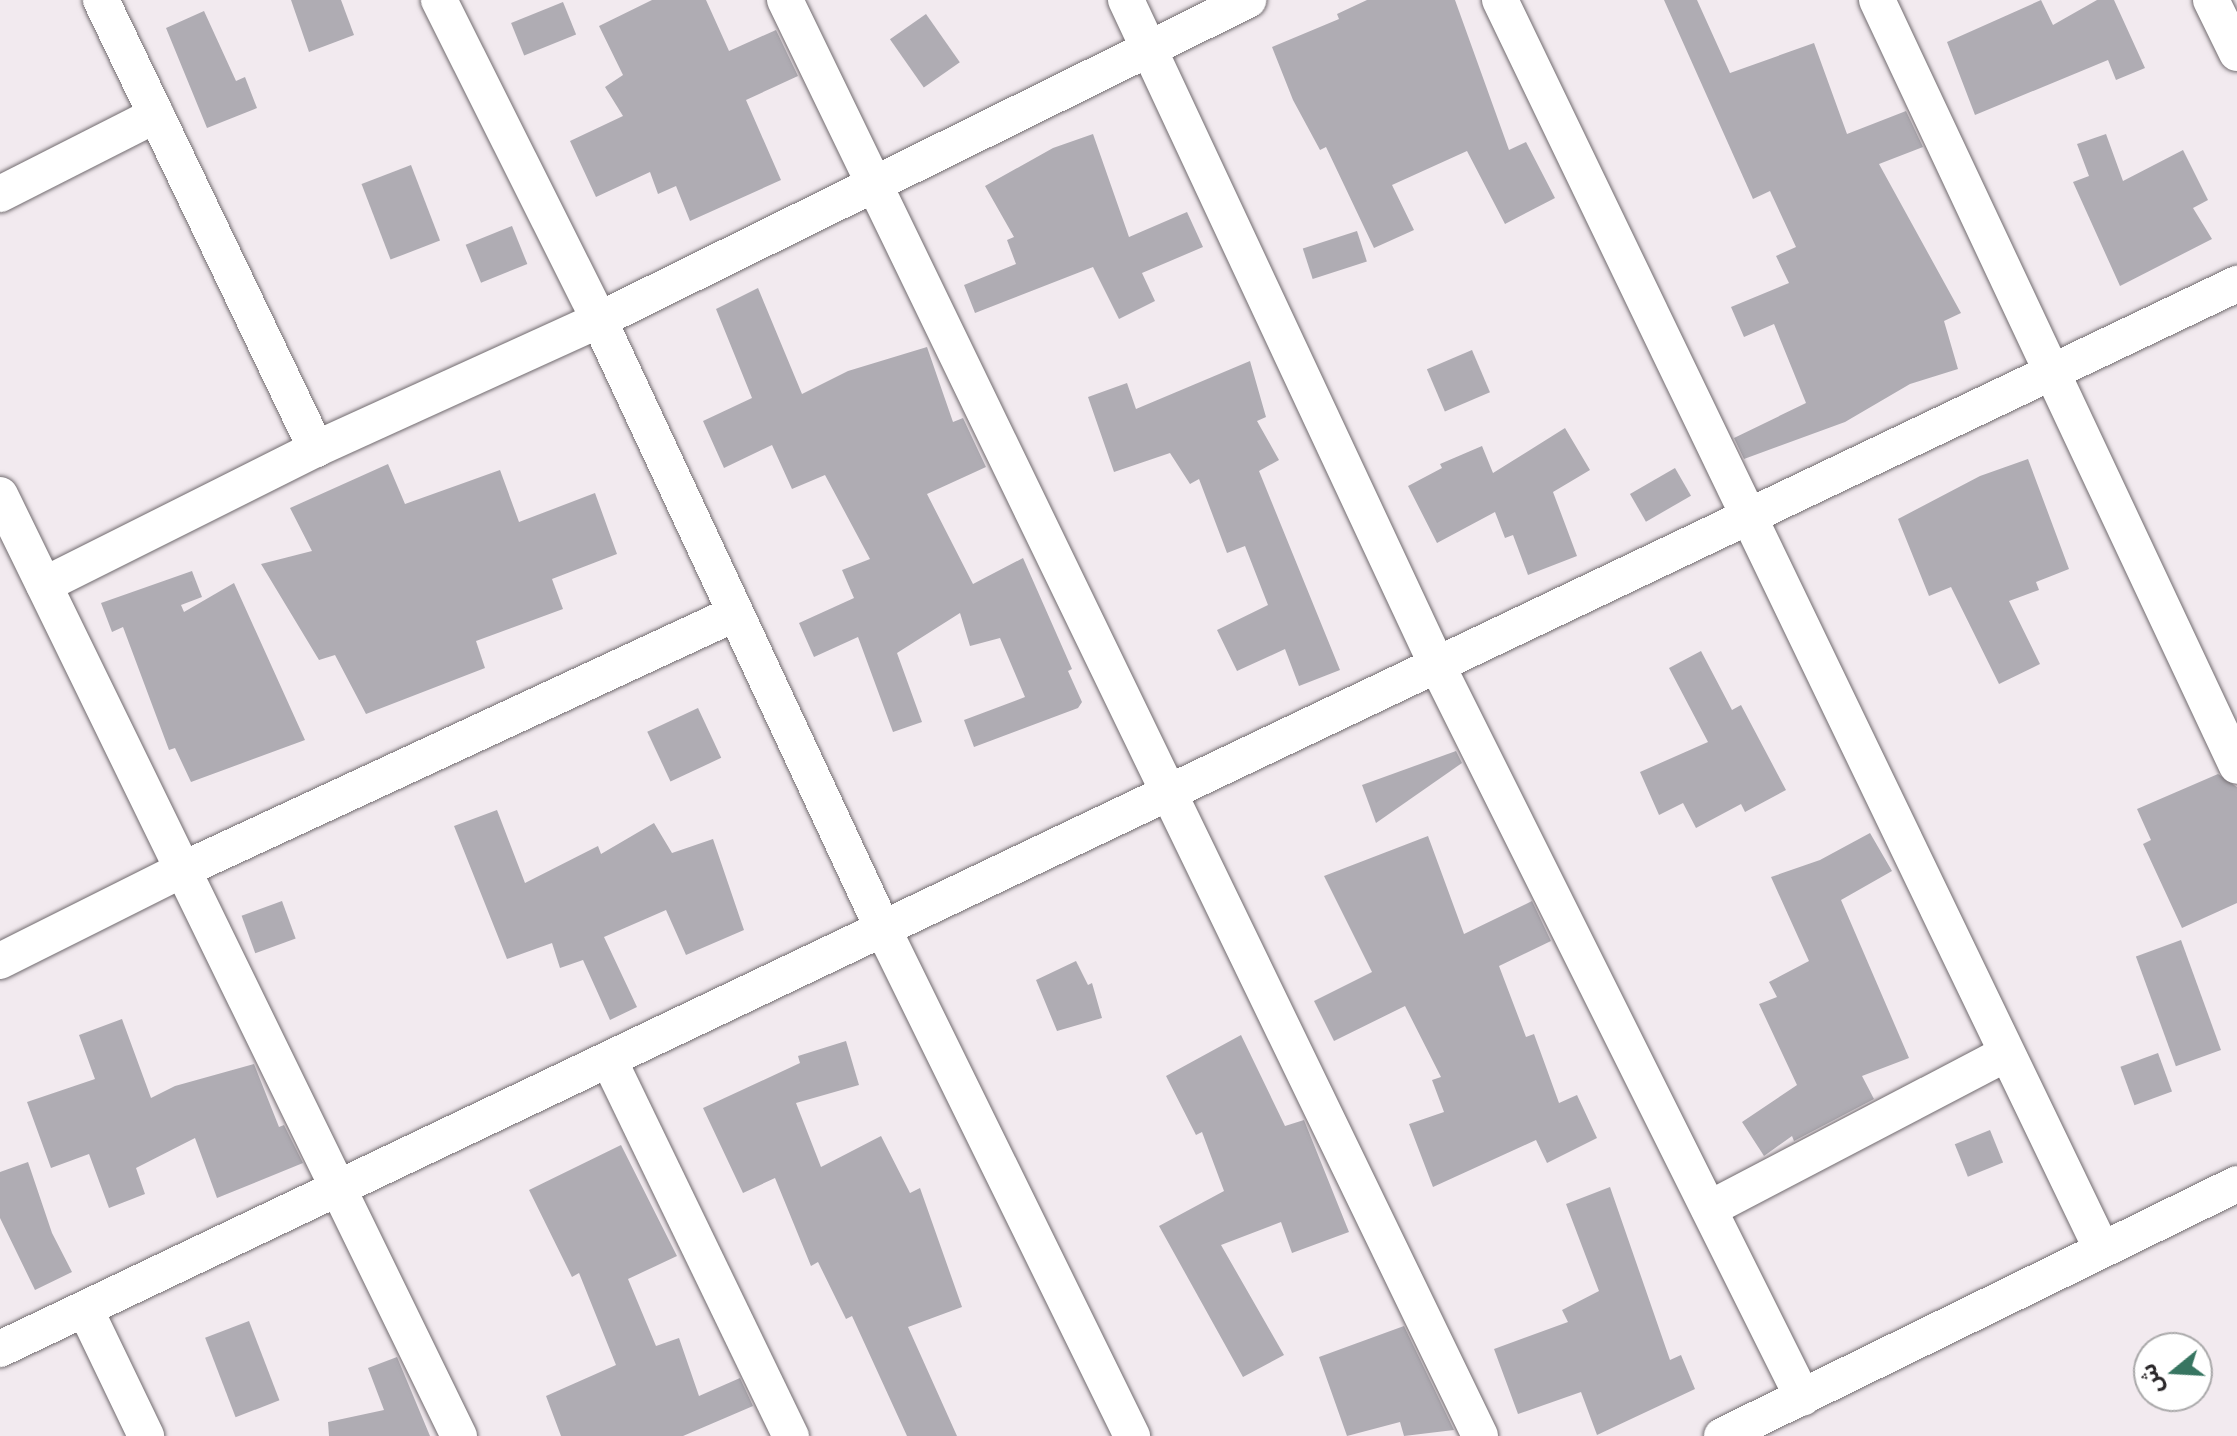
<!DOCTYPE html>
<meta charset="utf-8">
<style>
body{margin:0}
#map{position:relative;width:2237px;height:1436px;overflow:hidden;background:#f2eaef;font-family:"Work Sans","Noto Sans Arabic",sans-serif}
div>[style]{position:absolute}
.building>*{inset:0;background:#afacb3;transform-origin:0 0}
.roads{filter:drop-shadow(0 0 2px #716b6f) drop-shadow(0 0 2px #716b6f)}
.minor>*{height:36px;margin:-18px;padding:0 18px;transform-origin:18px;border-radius:18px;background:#fff}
span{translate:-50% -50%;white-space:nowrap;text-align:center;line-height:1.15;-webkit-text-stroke:6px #fff;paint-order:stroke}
.north{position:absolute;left:2133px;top:1332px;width:80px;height:80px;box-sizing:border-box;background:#fff;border:2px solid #aaa9aa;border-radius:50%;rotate:252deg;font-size:22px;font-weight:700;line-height:32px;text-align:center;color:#2b282a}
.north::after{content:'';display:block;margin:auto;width:28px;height:36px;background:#377561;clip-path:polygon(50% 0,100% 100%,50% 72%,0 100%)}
</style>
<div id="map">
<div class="building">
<i style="clip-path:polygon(291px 0,341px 0,354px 35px,309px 52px)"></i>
<i style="clip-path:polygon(652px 0,706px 0,729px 51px,776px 30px,798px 76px,746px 100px,781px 180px,690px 221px,676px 186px,658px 194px,650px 172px,596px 197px,570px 141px,623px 116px,605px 87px,623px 75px,599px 26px)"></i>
<i style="clip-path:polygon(1367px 0,1455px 0,1509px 150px,1526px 142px,1555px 198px,1505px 224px,1467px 151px,1392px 185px,1414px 230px,1374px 248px,1326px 147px,1320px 150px,1293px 100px,1272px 47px,1339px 19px,1337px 14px)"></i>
<i style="clip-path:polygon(1664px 0,1697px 0,1730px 73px,1814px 43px,1847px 134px,1906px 111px,1923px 147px,1879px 164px,1961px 313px,1944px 321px,1958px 369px,1910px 384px,1845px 422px,1744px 459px,1734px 438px,1806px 403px,1774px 324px,1744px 337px,1731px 307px,1789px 283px,1776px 256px,1796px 247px,1770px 191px,1753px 199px)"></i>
<i style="clip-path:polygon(2041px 0,2053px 25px,2097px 0,2114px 0,2145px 68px,2116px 80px,2108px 60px,1975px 115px,1947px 42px)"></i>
<i style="left:563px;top:2px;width:35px;height:56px;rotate:68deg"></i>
<i style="clip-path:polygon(204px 11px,236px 81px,245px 77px,257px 108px,207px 128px,166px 28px)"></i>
<i style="left:926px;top:14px;width:59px;height:44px;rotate:55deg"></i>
<i style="clip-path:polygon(1093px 134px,1129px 237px,1187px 212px,1203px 247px,1142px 273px,1155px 301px,1119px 319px,1093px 267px,975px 313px,964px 285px,1016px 264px,1007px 240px,1014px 237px,985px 186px,1053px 148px)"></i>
<i style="clip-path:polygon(2106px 134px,2123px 181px,2183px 150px,2208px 200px,2193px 208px,2212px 239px,2120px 286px,2073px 182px,2089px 176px,2077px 144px)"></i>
<i style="left:411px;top:165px;width:81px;height:53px;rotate:69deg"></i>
<i style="left:512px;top:226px;width:41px;height:50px;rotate:68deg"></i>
<i style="left:1357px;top:231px;width:32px;height:57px;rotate:72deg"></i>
<i style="clip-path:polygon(758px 288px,802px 394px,848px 371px,927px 347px,953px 422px,963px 418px,986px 467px,927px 494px,973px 584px,1023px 558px,1072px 669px,1068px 671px,1082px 702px,1078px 708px,974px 747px,964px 720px,1025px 697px,1000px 638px,970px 646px,960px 613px,897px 653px,922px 722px,893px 732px,858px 637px,814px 657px,799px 623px,854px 598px,842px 570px,870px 559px,825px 475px,792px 489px,772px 445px,724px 468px,703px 421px,752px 398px,716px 309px)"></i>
<i style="left:1472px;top:350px;width:46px;height:49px;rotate:67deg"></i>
<i style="clip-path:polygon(1250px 361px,1266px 417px,1257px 421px,1279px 460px,1259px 471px,1340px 670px,1299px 686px,1285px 649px,1237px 671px,1217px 630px,1268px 605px,1245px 546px,1227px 553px,1199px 479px,1190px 484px,1170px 453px,1114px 472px,1088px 397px,1127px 383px,1136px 409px)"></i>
<i style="clip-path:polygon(1565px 428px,1590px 470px,1553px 492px,1577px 556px,1528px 575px,1513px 535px,1505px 538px,1495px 512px,1437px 543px,1408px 486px,1442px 468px,1440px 464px,1482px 446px,1493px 473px)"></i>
<i style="clip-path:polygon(2028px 459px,2069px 569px,2036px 582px,2039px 590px,2009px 601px,2040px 664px,1999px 684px,1951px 587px,1929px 596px,1898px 519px,1980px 476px)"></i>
<i style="clip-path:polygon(388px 464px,405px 504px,500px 470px,519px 522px,595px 493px,617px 554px,552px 579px,563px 609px,476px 641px,485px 668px,366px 714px,335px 655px,319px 660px,261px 564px,312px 551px,290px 508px)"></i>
<i style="left:1675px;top:468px;width:32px;height:52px;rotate:60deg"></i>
<i style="clip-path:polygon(192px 571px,202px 597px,181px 605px,184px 612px,234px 583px,305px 740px,191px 782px,175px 748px,169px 750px,123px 627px,112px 632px,101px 603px)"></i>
<i style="clip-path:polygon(1701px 651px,1732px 710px,1741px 705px,1786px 790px,1745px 812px,1741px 804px,1696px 828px,1683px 803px,1659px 815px,1640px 772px,1708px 742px,1669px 668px)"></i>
<i style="left:698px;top:708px;width:55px;height:56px;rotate:65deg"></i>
<i style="clip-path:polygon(1456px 751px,1462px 763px,1376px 823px,1362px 785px)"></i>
<i style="clip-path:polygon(2218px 774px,2237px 787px,2237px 903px,2182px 928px,2143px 844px,2151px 840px,2137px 809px)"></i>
<i style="clip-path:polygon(497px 810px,525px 883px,598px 846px,601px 854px,654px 823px,672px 853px,713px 839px,744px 930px,686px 955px,666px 910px,604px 937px,637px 1007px,610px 1020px,583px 960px,560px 968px,552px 943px,507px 959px,454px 826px)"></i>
<i style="clip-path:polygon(1870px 833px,1892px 871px,1841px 900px,1909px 1058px,1862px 1076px,1874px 1099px,1794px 1141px,1792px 1136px,1764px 1156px,1742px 1122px,1797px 1085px,1759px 1004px,1777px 997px,1769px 982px,1809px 961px,1771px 877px,1820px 860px)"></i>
<i style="clip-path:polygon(1428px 836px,1464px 934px,1532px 901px,1551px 941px,1499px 966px,1526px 1037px,1534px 1034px,1559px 1103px,1577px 1095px,1597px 1138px,1547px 1163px,1536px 1140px,1433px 1187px,1409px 1124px,1444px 1112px,1432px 1080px,1441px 1077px,1405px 1006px,1334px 1041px,1314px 1001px,1372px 972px,1324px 876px)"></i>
<i style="left:282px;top:901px;width:40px;height:43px;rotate:70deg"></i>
<i style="left:2181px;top:940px;width:117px;height:48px;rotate:70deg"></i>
<i style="clip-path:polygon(1076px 961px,1088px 985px,1092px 983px,1102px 1018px,1057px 1031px,1036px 980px)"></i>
<i style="clip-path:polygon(122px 1019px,151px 1098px,175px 1086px,254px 1064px,279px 1127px,284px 1125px,303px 1163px,217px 1198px,195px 1138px,136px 1168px,145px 1194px,109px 1208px,89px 1154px,51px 1168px,27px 1102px,95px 1079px,79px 1035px)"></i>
<i style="clip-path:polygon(1241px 1035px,1285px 1126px,1304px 1120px,1349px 1232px,1292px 1253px,1281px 1222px,1221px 1245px,1284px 1355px,1243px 1377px,1159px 1226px,1224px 1191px,1202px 1132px,1196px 1135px,1166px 1076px)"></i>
<i style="clip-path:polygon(846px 1041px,859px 1085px,796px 1103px,821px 1167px,881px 1136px,910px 1193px,920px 1188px,962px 1307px,908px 1327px,957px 1436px,907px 1436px,852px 1316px,846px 1319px,818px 1262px,811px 1266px,775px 1178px,743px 1193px,703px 1108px,800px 1063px,798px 1056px)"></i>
<i style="left:2158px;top:1053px;width:41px;height:40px;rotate:70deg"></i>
<i style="left:1990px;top:1130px;width:35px;height:38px;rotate:68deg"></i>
<i style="clip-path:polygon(621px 1145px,677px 1256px,628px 1279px,656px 1346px,679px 1338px,699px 1396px,740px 1378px,753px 1406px,683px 1436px,561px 1436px,546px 1396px,616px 1365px,579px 1273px,572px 1277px,529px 1190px)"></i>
<i style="clip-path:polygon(28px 1162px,52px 1233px,72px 1272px,35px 1290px,0 1218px,0 1172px)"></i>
<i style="clip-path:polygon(1610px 1187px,1670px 1360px,1681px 1355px,1695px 1389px,1597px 1435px,1581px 1392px,1518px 1414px,1494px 1349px,1568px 1322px,1562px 1310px,1599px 1291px,1566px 1204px)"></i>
<i style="left:249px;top:1321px;width:85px;height:47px;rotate:69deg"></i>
<i style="clip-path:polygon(1404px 1326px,1454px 1430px,1404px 1436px,1400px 1422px,1347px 1436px,1319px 1357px)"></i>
<i style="clip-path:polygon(397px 1357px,430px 1436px,329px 1436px,328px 1422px,384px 1410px,368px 1368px)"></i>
</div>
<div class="roads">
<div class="minor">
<i style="left:101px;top:0;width:498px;rotate:64.4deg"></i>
<i style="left:439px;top:0;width:358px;rotate:63.4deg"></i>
<i style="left:599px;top:320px;width:672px;rotate:65deg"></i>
<i style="left:883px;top:929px;width:565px;rotate:63.84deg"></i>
<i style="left:785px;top:0;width:1595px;rotate:64.17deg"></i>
<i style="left:1126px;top:0;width:734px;rotate:64.94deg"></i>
<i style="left:1437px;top:665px;width:819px;rotate:63.47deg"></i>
<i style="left:1500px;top:0;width:1387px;rotate:64.28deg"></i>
<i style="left:1877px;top:0;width:846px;rotate:64.83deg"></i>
<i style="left:2211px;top:0;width:59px;rotate:63.9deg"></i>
<i style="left:0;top:194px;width:175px;rotate:-26.9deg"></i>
<i style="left:0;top:495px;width:1047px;rotate:64deg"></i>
<i style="left:44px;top:585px;width:304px;rotate:-26.6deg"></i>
<i style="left:316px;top:449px;width:311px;rotate:-24.5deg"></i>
<i style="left:599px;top:320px;width:724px;rotate:-26.25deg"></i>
<i style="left:0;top:961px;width:201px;rotate:-26.6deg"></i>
<i style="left:180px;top:871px;width:611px;rotate:-24.89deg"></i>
<i style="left:609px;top:1060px;width:418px;rotate:64.2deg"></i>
<i style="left:1709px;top:1209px;width:335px;rotate:-27.6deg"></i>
<i style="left:85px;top:1309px;width:141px;rotate:64.3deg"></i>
<i style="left:0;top:1349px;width:2478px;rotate:-25.46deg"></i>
<i style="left:1722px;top:1436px;width:573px;rotate:-26.07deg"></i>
</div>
</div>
<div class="north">ش</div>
</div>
